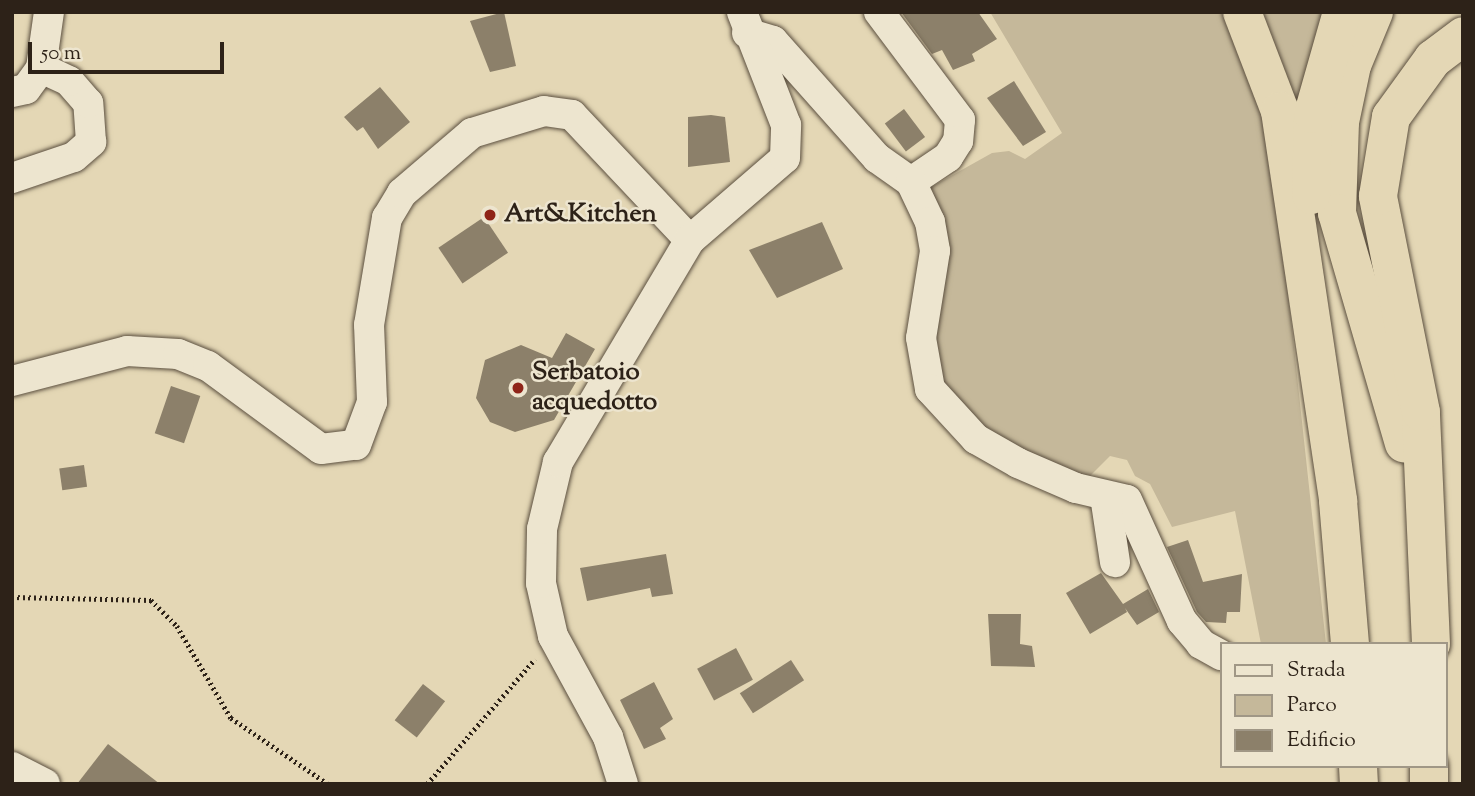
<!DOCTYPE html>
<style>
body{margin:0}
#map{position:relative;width:1475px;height:796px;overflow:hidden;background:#e4d7b5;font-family:"Sorts Mill Goudy",serif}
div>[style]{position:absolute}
.green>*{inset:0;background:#c5b89a}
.building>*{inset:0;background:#8c806a;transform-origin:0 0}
.path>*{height:4.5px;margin-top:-2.25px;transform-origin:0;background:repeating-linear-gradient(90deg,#2d2218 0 2px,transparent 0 5.5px)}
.roads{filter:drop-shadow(0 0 2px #5b4f3f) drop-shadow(0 0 2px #5b4f3f)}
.minor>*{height:30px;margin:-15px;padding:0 15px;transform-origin:15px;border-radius:15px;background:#ede5cf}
.highway>*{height:38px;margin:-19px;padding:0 19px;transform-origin:19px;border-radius:19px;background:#e4d7b5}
.dots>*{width:19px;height:19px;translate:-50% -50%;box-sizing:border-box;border:4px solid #ede5cf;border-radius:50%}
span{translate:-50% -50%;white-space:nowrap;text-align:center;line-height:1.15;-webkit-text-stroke:5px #ede5cf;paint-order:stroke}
.poi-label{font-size:26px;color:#2d2218;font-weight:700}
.left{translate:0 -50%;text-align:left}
.frame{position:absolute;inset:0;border:14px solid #2d2218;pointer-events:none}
.legend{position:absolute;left:1220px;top:642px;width:228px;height:126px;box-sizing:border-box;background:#ede5cf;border:2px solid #a09786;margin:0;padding:9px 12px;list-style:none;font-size:21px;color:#2d2218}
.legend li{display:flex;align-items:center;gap:14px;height:35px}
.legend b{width:35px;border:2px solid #a09786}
.scale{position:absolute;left:28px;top:42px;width:196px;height:32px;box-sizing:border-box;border:4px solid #2d2218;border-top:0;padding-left:9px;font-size:21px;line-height:24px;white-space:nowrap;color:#2d2218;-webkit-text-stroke:5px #ede5cf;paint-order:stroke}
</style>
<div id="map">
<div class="green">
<i style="clip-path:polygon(990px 12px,1222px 12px,1248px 61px,1273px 153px,1326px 644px,1261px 644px,1235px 511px,1172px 527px,1150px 484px,1135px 476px,1127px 460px,1110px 456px,1087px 479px,1043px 462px,990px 432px,938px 379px,924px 191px,992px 153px,1009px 151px,1025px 159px,1062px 133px)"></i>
<i style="clip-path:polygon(1259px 12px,1324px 12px,1295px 116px)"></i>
</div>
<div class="building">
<i style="clip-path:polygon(504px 12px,516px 66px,490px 72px,470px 21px)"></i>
<i style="clip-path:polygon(901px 12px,978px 12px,997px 39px,972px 54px,975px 61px,953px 70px,942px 50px,932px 54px)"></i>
<i style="clip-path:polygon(1014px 81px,1046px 132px,1023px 146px,987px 98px)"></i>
<i style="clip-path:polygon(380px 87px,410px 122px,378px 149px,363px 127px,357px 131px,344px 117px)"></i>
<i style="left:904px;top:109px;width:35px;height:24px;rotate:53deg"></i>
<i style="clip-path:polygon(711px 115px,725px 117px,730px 162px,688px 167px,688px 117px)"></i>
<i style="left:484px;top:217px;width:43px;height:55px;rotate:56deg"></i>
<i style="clip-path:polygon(822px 222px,843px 269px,777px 298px,749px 250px)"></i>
<i style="clip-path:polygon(566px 333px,595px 349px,554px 420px,515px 432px,490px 422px,476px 398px,485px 360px,521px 345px,552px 358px)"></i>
<i style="left:171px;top:386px;width:31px;height:50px;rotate:19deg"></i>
<i style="left:84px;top:465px;width:22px;height:25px;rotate:82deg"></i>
<i style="clip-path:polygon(1188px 540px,1203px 582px,1242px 574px,1240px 612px,1227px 612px,1226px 623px,1206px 622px,1197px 612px,1167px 547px)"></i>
<i style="clip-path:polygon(666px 554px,673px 594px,652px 597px,650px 588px,587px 601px,580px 568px)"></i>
<i style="clip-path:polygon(1101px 573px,1123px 604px,1148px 589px,1159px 612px,1137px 625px,1125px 608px,1127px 612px,1090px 634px,1066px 593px)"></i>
<i style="clip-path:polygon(988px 614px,1021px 614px,1020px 644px,1032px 646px,1035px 667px,991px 666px)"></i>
<i style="left:736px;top:648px;width:36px;height:44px;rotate:62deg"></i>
<i style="left:791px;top:660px;width:24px;height:61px;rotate:57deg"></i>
<i style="clip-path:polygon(654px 682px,673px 719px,660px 728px,666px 739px,644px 749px,620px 700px)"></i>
<i style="left:423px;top:684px;width:28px;height:46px;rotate:38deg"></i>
<i style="clip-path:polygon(108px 744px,160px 784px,77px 784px)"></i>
</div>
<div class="path">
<i style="left:12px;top:597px;width:139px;rotate:1.2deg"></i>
<i style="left:151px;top:600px;width:37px;rotate:45deg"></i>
<i style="left:177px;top:626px;width:107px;rotate:59.6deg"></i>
<i style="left:231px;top:718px;width:117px;rotate:34.2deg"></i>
<i style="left:427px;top:784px;width:165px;rotate:-49.2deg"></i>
</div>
<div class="roads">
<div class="minor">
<i style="left:879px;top:12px;width:135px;rotate:53.1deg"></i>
<i style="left:960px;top:120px;width:21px;rotate:95deg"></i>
<i style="left:958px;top:141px;width:19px;rotate:122deg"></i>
<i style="left:948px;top:157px;width:45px;rotate:146deg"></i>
<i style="left:747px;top:33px;width:27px;rotate:17deg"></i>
<i style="left:773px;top:41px;width:157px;rotate:48.4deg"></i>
<i style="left:877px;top:158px;width:42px;rotate:35.2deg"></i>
<i style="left:911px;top:182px;width:44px;rotate:64.6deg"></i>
<i style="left:930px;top:222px;width:29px;rotate:80deg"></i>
<i style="left:935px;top:251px;width:88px;rotate:99.1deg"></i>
<i style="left:921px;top:338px;width:52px;rotate:80deg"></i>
<i style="left:930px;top:389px;width:68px;rotate:47.4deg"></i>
<i style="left:976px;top:439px;width:48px;rotate:29.7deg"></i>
<i style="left:1018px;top:463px;width:63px;rotate:23.3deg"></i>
<i style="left:1076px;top:488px;width:52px;rotate:13.2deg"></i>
<i style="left:1127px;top:500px;width:133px;rotate:65.6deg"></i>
<i style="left:1182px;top:621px;width:30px;rotate:50deg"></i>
<i style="left:1201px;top:644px;width:23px;rotate:29deg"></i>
<i style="left:12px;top:92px;width:14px;rotate:-12deg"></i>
<i style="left:26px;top:89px;width:26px;rotate:-54deg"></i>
<i style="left:41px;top:68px;width:57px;rotate:-81.9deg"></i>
<i style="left:12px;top:178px;width:65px;rotate:-18.7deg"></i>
<i style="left:74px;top:157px;width:23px;rotate:-41deg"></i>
<i style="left:91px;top:142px;width:39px;rotate:-94deg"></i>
<i style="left:88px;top:103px;width:29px;rotate:-131deg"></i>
<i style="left:69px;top:81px;width:31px;rotate:-155deg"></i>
<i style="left:12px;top:381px;width:119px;rotate:-14.6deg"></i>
<i style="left:127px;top:351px;width:51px;rotate:3.4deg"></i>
<i style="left:178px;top:354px;width:32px;rotate:22deg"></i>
<i style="left:208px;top:366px;width:140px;rotate:36.3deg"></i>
<i style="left:321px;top:449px;width:35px;rotate:-7deg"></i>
<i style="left:356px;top:445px;width:46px;rotate:-69.6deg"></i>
<i style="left:372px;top:402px;width:77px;rotate:-92.2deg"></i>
<i style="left:369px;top:325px;width:109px;rotate:-80.5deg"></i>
<i style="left:387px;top:218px;width:29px;rotate:-59deg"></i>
<i style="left:402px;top:193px;width:92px;rotate:-40.6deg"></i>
<i style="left:472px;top:133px;width:75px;rotate:-17deg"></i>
<i style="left:544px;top:111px;width:28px;rotate:8deg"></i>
<i style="left:572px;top:115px;width:172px;rotate:46.7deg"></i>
<i style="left:1105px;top:496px;width:67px;rotate:81.4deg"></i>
<i style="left:12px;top:767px;width:37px;rotate:27deg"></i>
<i style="left:623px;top:784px;width:49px;rotate:-107.7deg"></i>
<i style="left:608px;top:737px;width:115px;rotate:-118.6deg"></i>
<i style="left:553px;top:636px;width:54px;rotate:-102.8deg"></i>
<i style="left:541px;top:583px;width:54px;rotate:-88.9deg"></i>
<i style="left:542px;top:529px;width:69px;rotate:-76.6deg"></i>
<i style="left:558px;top:462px;width:258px;rotate:-59.3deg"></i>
<i style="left:690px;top:240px;width:125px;rotate:-40.8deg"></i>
<i style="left:785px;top:158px;width:33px;rotate:-88deg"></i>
<i style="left:786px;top:125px;width:121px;rotate:-111.3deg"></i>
</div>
<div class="highway">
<i style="left:1242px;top:12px;width:106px;rotate:69deg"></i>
<i style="left:1280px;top:111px;width:394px;rotate:81.5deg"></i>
<i style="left:1338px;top:501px;width:144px;rotate:85.2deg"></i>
<i style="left:1374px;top:12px;width:57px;rotate:112.5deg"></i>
<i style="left:1352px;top:65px;width:58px;rotate:101.9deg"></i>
<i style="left:1340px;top:122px;width:91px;rotate:91.9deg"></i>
<i style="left:1337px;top:213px;width:240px;rotate:73.8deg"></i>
<i style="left:1311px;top:195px;width:81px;rotate:-88.6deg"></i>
<i style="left:1313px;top:114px;width:106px;rotate:-74.1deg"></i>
<i style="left:1431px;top:644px;width:232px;rotate:-92.5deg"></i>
<i style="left:1421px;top:412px;width:220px;rotate:-101.3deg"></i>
<i style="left:1378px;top:196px;width:80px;rotate:-80.7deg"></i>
<i style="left:1391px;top:117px;width:72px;rotate:-54.1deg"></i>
<i style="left:1433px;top:59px;width:38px;rotate:-37deg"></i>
<i style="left:1358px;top:766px;width:18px;rotate:87deg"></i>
<i style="left:1429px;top:784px;width:18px;rotate:-90deg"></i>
</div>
</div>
<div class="dots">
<i style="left:490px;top:215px;background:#8f2418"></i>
<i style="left:518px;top:388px;background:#8f2418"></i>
</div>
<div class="poi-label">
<span class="left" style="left:504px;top:215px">Art&amp;Kitchen</span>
<span class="left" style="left:532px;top:388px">Serbatoio<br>acquedotto</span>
</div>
<div class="frame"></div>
<ul class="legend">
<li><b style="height:9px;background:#ede5cf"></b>Strada</li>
<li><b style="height:19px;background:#c5b89a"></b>Parco</li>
<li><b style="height:19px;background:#8c806a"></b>Edificio</li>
</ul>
<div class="scale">50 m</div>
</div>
